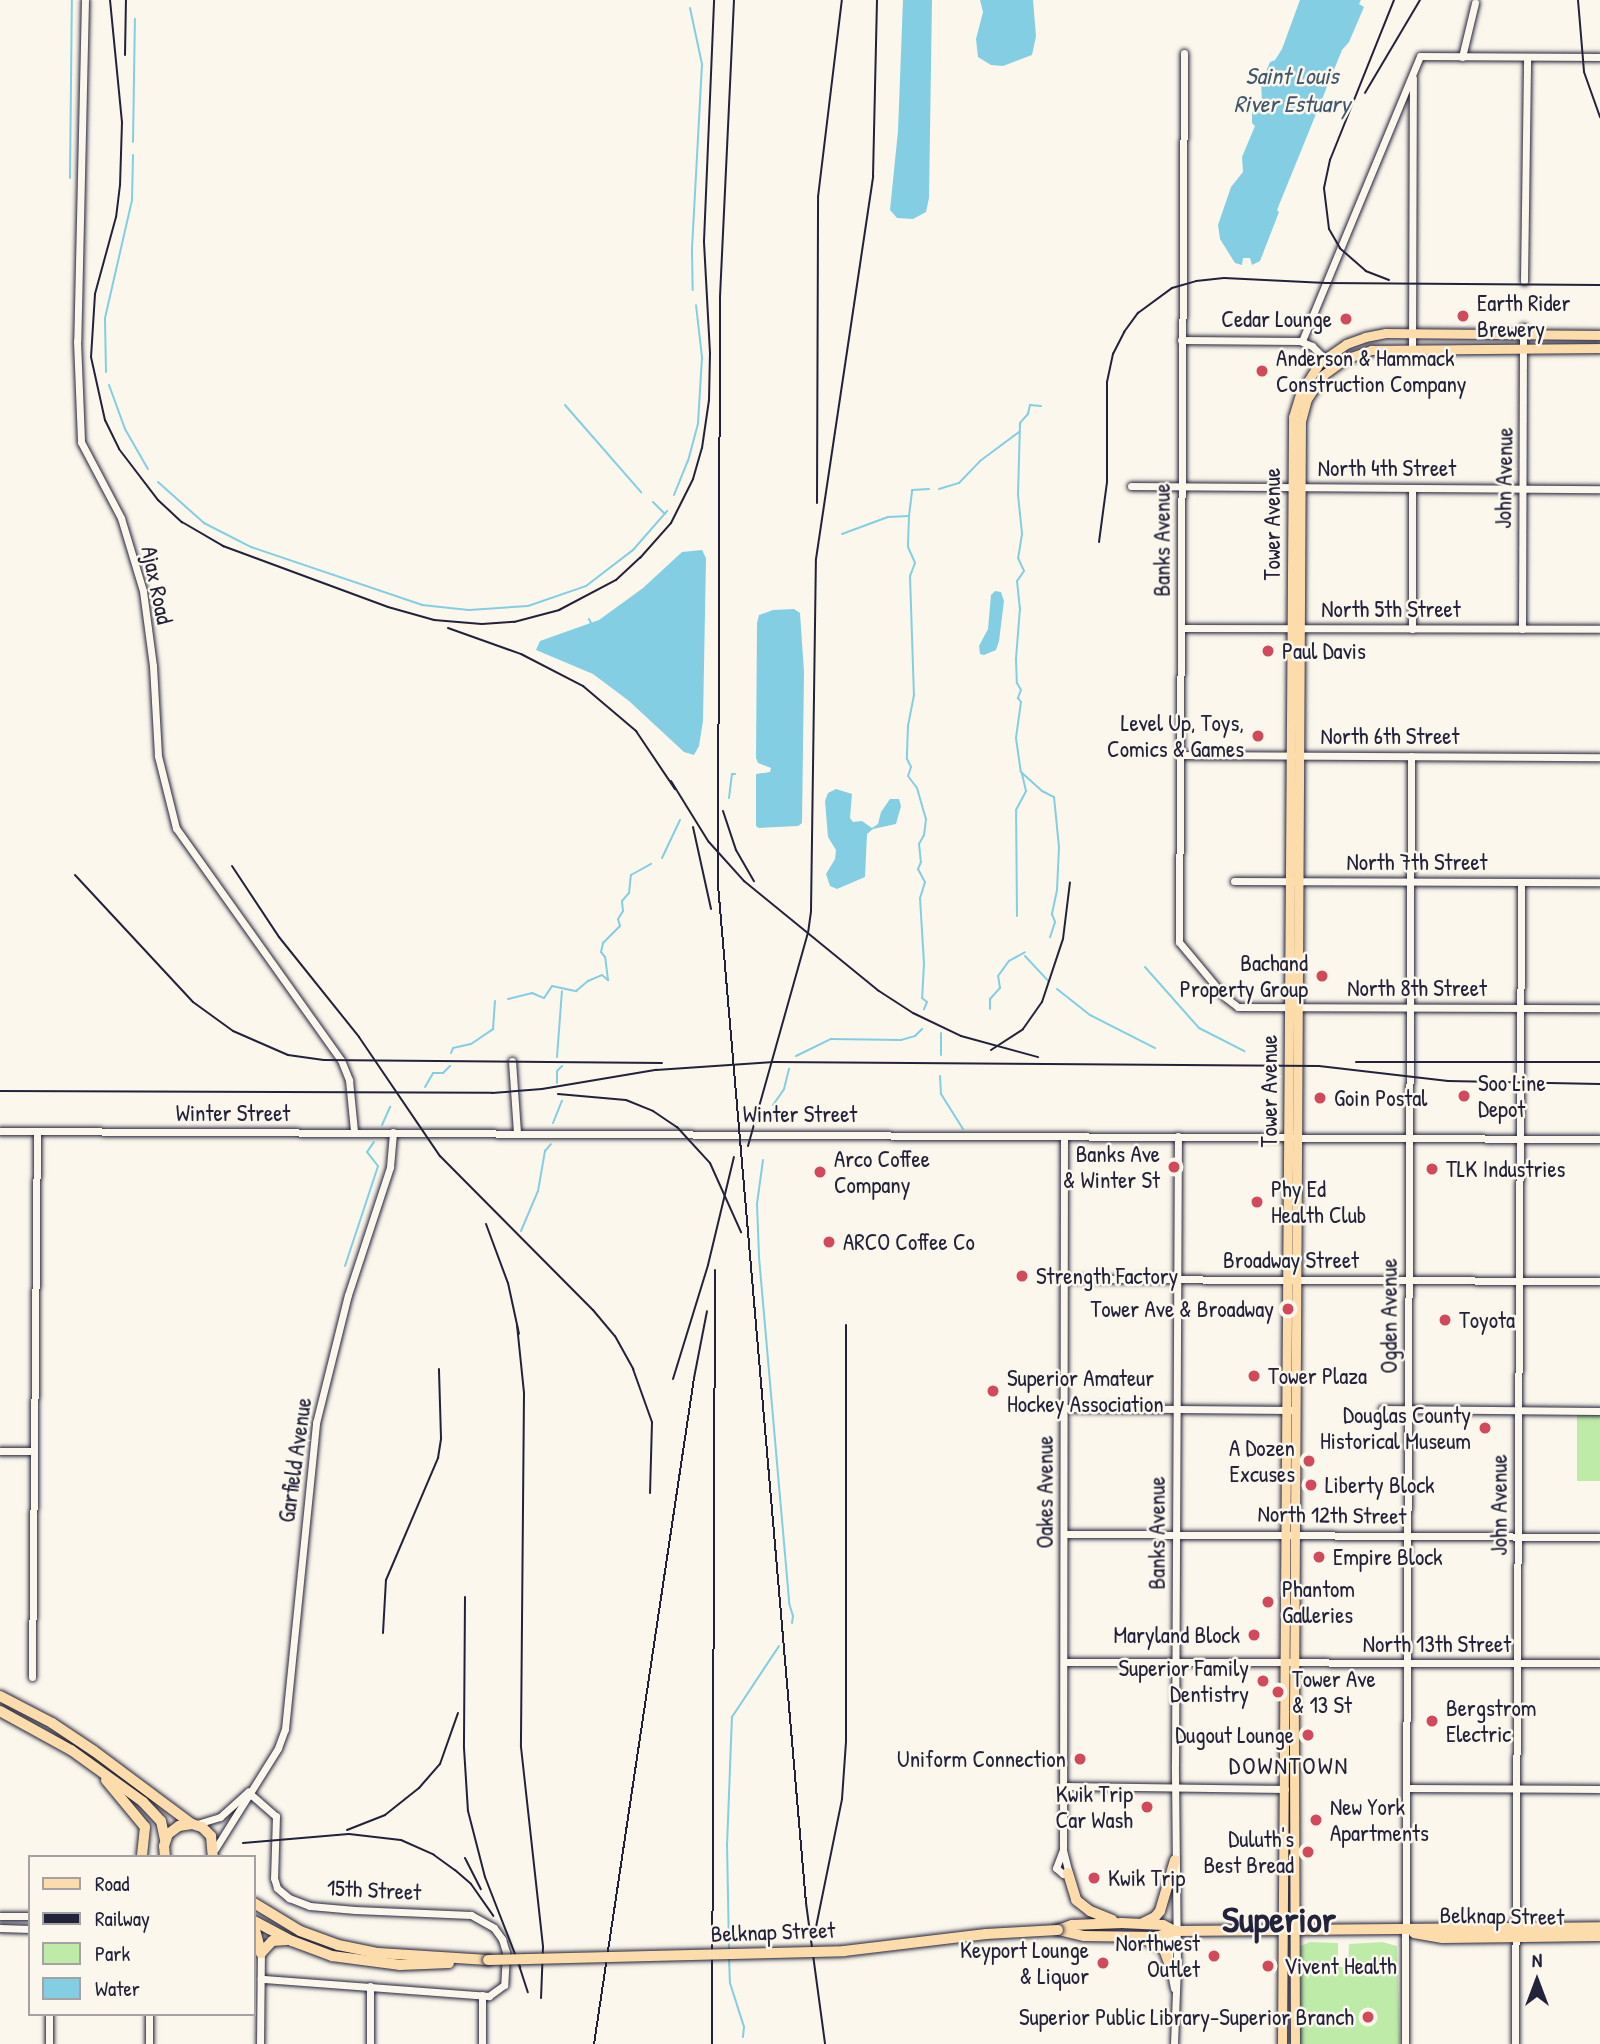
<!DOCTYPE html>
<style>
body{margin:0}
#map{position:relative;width:1600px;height:2044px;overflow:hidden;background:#fbf7ec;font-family:"Patrick Hand",sans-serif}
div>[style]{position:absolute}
.green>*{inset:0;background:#beeba8;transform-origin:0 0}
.water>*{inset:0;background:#83cee3}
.stream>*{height:2px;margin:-1px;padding:0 1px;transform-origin:1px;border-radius:1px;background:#83cee3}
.roads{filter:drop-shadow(0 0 2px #22223b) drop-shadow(0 0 2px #22223b)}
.minor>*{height:7px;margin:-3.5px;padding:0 3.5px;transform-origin:3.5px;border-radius:3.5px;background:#fbf7ec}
.major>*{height:9px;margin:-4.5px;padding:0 4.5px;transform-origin:4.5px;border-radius:4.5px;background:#fddcac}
.highway>*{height:10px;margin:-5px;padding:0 5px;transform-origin:5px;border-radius:5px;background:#fddcac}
.rail>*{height:2px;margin:-1px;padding:0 1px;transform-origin:1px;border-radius:1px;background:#22223b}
.bridges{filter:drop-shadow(0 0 2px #22223b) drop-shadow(0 0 2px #22223b)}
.highway-bridge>*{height:10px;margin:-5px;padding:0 5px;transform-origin:5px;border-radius:5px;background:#fddcac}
.dots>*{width:19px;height:19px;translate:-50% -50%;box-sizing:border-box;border:4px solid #fbf7ec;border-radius:50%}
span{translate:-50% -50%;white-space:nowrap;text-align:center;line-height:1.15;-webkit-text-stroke:5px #fbf7ec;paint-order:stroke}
.poi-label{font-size:23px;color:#22223b}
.left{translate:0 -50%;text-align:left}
.right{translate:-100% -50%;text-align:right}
.street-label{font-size:23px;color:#22223b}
.water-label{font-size:24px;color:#3f566d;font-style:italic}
.neighbourhood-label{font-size:24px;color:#22223b;letter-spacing:2px}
.town-label{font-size:37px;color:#22223b;font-weight:700}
.legend{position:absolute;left:28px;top:1855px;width:228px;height:161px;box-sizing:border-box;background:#fbf7ec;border:2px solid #a4a2a5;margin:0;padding:9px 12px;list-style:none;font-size:21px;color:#22223b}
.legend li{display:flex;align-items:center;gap:14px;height:35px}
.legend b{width:35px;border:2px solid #a4a2a5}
.north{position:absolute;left:1502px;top:1946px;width:70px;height:70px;-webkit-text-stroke:5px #fbf7ec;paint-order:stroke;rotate:0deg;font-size:19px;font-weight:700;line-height:28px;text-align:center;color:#22223b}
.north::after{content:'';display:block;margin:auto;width:24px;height:32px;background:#22223b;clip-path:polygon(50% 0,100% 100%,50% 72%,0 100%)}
</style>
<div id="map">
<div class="green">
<i style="left:1577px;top:1414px;width:23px;height:67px"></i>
<i style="clip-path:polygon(1310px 1942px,1338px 1943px,1338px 1967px,1348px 1967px,1349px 1944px,1382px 1942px,1397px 1946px,1400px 2044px,1300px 2044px,1299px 1952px,1301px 1946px)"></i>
</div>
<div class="water">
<i style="clip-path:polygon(903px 0,932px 0,929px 198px,926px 212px,913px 219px,897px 218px,890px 210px,898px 131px)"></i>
<i style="clip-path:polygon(980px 0,1033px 0,1036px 36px,1032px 55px,1003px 66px,991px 65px,978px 57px,976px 39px,983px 12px)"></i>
<i style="clip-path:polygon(1300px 0,1361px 0,1359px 4px,1364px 7px,1349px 42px,1342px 50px,1277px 210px,1279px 212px,1260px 261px,1252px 265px,1250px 258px,1243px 258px,1242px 265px,1235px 263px,1220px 239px,1218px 225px,1231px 187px,1243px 172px,1242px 157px,1255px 126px,1252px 123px,1252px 106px,1262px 102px,1261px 83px,1270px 62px,1275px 60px,1282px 49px)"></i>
<i style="clip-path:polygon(702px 550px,706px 558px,703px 721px,699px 746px,694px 755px,684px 752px,629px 701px,593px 674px,536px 650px,540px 641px,599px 620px,643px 588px,682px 552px)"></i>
<i style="clip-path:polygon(995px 591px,1001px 592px,1004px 601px,999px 641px,996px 650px,984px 655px,980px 654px,979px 646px,988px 629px,991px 595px)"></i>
<i style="clip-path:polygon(773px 610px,794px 609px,800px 613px,804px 672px,802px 823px,798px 826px,759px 828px,756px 826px,756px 774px,770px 772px,771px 768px,758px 763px,756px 758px,757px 623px,759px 615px)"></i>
<i style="clip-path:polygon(836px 789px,852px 794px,850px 818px,853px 822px,862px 821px,872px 828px,878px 824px,881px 812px,890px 799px,899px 799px,901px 806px,896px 824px,873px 829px,867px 834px,865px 877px,837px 889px,830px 886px,826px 874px,835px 859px,836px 850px,828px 837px,825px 801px,828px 793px)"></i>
</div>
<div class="stream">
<i style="left:690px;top:8px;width:57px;rotate:77.9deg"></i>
<i style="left:702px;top:64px;width:187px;rotate:93.1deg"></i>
<i style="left:692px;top:251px;width:39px;rotate:89deg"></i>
<i style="left:133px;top:142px;width:123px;rotate:-89.1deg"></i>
<i style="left:70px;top:178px;width:178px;rotate:-89.4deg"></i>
<i style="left:106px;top:372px;width:54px;rotate:-91.1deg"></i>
<i style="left:105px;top:318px;width:121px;rotate:-77.1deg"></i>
<i style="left:132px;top:200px;width:45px;rotate:-88.7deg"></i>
<i style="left:109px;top:385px;width:47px;rotate:70deg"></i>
<i style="left:125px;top:429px;width:46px;rotate:60.1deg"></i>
<i style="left:565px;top:405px;width:116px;rotate:48.9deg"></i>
<i style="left:1041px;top:406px;width:11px;rotate:-175deg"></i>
<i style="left:1030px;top:405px;width:9px;rotate:103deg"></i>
<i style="left:1028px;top:414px;width:12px;rotate:132deg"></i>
<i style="left:1020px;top:423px;width:72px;rotate:91.6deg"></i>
<i style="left:1018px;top:495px;width:39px;rotate:84deg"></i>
<i style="left:1022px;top:534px;width:24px;rotate:99deg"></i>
<i style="left:1018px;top:558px;width:14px;rotate:65deg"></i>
<i style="left:1024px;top:571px;width:12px;rotate:125deg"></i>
<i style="left:1017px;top:581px;width:27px;rotate:84deg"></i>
<i style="left:1020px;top:608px;width:51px;rotate:94.5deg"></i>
<i style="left:1016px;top:659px;width:24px;rotate:88deg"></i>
<i style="left:1017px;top:683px;width:8px;rotate:60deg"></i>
<i style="left:1021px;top:690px;width:9px;rotate:111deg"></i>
<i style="left:1018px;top:698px;width:5px;rotate:53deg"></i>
<i style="left:1021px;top:702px;width:36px;rotate:98deg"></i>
<i style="left:1016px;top:738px;width:34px;rotate:82deg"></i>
<i style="left:1021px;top:772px;width:28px;rotate:42deg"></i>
<i style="left:1042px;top:791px;width:13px;rotate:27deg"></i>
<i style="left:1054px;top:797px;width:50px;rotate:84.3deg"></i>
<i style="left:1059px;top:847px;width:43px;rotate:92.7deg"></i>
<i style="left:1057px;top:890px;width:25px;rotate:102deg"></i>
<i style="left:1052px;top:914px;width:9px;rotate:69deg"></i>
<i style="left:1055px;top:922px;width:16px;rotate:108deg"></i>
<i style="left:158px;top:482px;width:62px;rotate:41.7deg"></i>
<i style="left:204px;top:523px;width:53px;rotate:27.1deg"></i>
<i style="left:251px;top:547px;width:181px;rotate:18.7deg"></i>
<i style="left:422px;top:605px;width:47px;rotate:6.1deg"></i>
<i style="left:469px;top:610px;width:59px;rotate:-3.9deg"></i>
<i style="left:528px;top:606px;width:61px;rotate:-19deg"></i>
<i style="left:586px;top:586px;width:59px;rotate:-37.5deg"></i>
<i style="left:633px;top:550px;width:52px;rotate:-48.9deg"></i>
<i style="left:939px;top:489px;width:21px;rotate:-17deg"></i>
<i style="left:959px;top:483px;width:30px;rotate:-46deg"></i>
<i style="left:980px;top:461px;width:49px;rotate:-36.6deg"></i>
<i style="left:674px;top:495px;width:37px;rotate:-68deg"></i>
<i style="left:688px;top:461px;width:39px;rotate:-75deg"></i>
<i style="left:698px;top:423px;width:66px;rotate:-86.5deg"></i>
<i style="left:702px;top:357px;width:52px;rotate:-96.6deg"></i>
<i style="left:653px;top:502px;width:17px;rotate:45deg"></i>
<i style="left:909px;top:516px;width:31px;rotate:92deg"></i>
<i style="left:908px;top:547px;width:17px;rotate:66deg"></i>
<i style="left:915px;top:563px;width:14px;rotate:111deg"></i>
<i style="left:910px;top:576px;width:119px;rotate:88.1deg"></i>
<i style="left:914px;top:695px;width:31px;rotate:101deg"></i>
<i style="left:908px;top:725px;width:34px;rotate:92deg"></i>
<i style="left:907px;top:759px;width:9px;rotate:63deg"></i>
<i style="left:911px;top:767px;width:9px;rotate:108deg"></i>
<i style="left:908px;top:776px;width:15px;rotate:53deg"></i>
<i style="left:917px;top:788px;width:32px;rotate:74deg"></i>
<i style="left:926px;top:819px;width:16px;rotate:97deg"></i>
<i style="left:924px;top:835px;width:10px;rotate:119deg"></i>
<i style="left:919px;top:844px;width:18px;rotate:84deg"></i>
<i style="left:921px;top:862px;width:8px;rotate:113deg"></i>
<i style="left:918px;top:869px;width:15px;rotate:62deg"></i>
<i style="left:925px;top:882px;width:17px;rotate:107deg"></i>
<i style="left:920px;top:898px;width:65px;rotate:86.5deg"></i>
<i style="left:924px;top:963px;width:35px;rotate:93deg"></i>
<i style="left:922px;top:998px;width:6px;rotate:39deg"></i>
<i style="left:927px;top:1002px;width:8px;rotate:113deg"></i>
<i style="left:842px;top:534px;width:49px;rotate:-20.3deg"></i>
<i style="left:888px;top:517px;width:21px;rotate:-3deg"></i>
<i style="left:909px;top:516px;width:26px;rotate:-83deg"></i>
<i style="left:912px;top:490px;width:17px;rotate:-3deg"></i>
<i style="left:589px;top:619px;width:4px;rotate:63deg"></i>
<i style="left:729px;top:798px;width:24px;rotate:-83deg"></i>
<i style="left:732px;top:774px;width:3px"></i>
<i style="left:662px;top:858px;width:42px;rotate:-64.7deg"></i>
<i style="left:1017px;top:916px;width:106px;rotate:-90.5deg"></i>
<i style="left:1016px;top:810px;width:21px;rotate:-62deg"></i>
<i style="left:1026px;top:791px;width:18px;rotate:-103deg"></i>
<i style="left:1025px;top:956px;width:34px;rotate:47deg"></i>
<i style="left:1145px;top:967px;width:81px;rotate:48.5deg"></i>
<i style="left:1199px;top:1028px;width:51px;rotate:27.1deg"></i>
<i style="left:1057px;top:989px;width:42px;rotate:38.2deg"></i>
<i style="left:1090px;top:1015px;width:73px;rotate:26.9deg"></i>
<i style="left:508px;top:999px;width:25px;rotate:-14deg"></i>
<i style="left:532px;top:993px;width:13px;rotate:23deg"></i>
<i style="left:544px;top:998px;width:14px;rotate:-56deg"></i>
<i style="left:552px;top:986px;width:25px;rotate:12deg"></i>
<i style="left:576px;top:991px;width:16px;rotate:-40deg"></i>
<i style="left:588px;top:981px;width:15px;rotate:-23deg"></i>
<i style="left:602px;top:975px;width:8px;rotate:40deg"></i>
<i style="left:608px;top:980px;width:23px;rotate:-97deg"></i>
<i style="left:605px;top:957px;width:6px;rotate:-129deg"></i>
<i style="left:601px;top:952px;width:9px;rotate:-77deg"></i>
<i style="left:603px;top:943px;width:24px;rotate:-45deg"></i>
<i style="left:620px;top:926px;width:7px;rotate:-106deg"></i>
<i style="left:618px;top:919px;width:9px;rotate:-58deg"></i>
<i style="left:623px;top:911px;width:10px;rotate:-96deg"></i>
<i style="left:622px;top:901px;width:11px;rotate:-49deg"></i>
<i style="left:629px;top:893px;width:18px;rotate:-84deg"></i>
<i style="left:631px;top:875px;width:23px;rotate:-29deg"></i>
<i style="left:990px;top:1009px;width:10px;rotate:-90deg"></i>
<i style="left:990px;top:999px;width:15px;rotate:-48deg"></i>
<i style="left:1000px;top:988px;width:12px;rotate:-99deg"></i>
<i style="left:998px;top:976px;width:19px;rotate:-54deg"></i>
<i style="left:1009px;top:961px;width:18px;rotate:-29deg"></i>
<i style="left:941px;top:1033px;width:22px;rotate:90deg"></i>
<i style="left:451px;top:1053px;width:5px;rotate:-68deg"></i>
<i style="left:453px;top:1048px;width:18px;rotate:-13deg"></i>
<i style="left:471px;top:1044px;width:27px;rotate:-34deg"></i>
<i style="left:493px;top:1029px;width:28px;rotate:-86deg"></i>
<i style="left:796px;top:1056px;width:39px;rotate:-26deg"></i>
<i style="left:831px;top:1039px;width:70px;rotate:0.8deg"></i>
<i style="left:901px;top:1040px;width:15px;rotate:-16deg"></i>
<i style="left:915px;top:1036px;width:10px;rotate:-45deg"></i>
<i style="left:557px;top:1057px;width:66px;rotate:-85.7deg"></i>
<i style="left:940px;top:1076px;width:18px;rotate:87deg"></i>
<i style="left:941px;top:1094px;width:41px;rotate:57.8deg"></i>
<i style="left:557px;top:1083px;width:12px;rotate:-90deg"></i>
<i style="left:557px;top:1071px;width:7px;rotate:-45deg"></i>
<i style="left:425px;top:1087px;width:16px;rotate:-60deg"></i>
<i style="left:433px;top:1073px;width:10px"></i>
<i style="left:443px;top:1073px;width:10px;rotate:-45deg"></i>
<i style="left:773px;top:1105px;width:19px;rotate:-55deg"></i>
<i style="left:784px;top:1089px;width:21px;rotate:-76deg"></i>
<i style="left:553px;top:1123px;width:24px;rotate:-68deg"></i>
<i style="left:382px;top:1125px;width:20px;rotate:-66deg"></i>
<i style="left:763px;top:1160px;width:44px;rotate:97.8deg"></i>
<i style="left:757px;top:1204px;width:53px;rotate:87.8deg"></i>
<i style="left:759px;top:1257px;width:347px;rotate:85deg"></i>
<i style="left:789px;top:1603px;width:14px;rotate:73deg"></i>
<i style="left:793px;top:1616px;width:7px;rotate:98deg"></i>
<i style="left:521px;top:1231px;width:43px;rotate:-67deg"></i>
<i style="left:538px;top:1191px;width:41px;rotate:-80.1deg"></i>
<i style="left:545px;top:1151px;width:9px;rotate:-49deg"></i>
<i style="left:345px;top:1266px;width:105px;rotate:-71.7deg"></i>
<i style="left:378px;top:1166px;width:18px;rotate:-128deg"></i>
<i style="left:367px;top:1152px;width:12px;rotate:-55deg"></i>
<i style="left:729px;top:1948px;width:102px;rotate:-91.1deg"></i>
<i style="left:727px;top:1846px;width:129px;rotate:-87.8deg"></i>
<i style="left:732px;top:1717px;width:85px;rotate:-56.5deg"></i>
<i style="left:729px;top:1957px;width:26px;rotate:88deg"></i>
<i style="left:730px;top:1983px;width:46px;rotate:72.3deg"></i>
<i style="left:744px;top:2027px;width:10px;rotate:96deg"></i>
</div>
<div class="roads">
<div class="minor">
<i style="left:85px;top:0;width:341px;rotate:91.3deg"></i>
<i style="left:77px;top:341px;width:101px;rotate:87.7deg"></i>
<i style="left:81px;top:442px;width:86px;rotate:62.2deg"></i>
<i style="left:121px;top:518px;width:76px;rotate:73.2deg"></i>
<i style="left:143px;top:591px;width:76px;rotate:82.4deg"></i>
<i style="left:153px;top:666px;width:90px;rotate:86.8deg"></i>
<i style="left:158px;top:756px;width:74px;rotate:76deg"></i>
<i style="left:176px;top:828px;width:285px;rotate:54.6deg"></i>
<i style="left:341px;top:1060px;width:22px;rotate:68deg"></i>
<i style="left:349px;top:1080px;width:51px;rotate:84.4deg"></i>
<i style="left:1184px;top:53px;width:889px;rotate:90.32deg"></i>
<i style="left:1179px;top:942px;width:72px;rotate:50.1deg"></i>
<i style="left:1225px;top:997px;width:16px;rotate:38deg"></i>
<i style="left:1238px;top:1007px;width:362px;rotate:0.2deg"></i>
<i style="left:1462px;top:57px;width:56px;rotate:-76.5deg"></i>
<i style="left:1524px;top:281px;width:224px;rotate:-89.2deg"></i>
<i style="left:1181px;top:340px;width:119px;rotate:0.5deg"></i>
<i style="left:1300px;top:341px;width:13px;rotate:23deg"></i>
<i style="left:1312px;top:346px;width:30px;rotate:45deg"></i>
<i style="left:1302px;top:341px;width:308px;rotate:-67.5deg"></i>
<i style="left:1420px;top:56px;width:180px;rotate:0.3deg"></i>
<i style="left:1412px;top:348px;width:270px;rotate:-89.8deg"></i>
<i style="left:1131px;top:486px;width:469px;rotate:0.4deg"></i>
<i style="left:1181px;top:628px;width:419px;rotate:0.1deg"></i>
<i style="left:1412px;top:629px;width:141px;rotate:-90deg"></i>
<i style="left:1522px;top:629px;width:302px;rotate:-89.8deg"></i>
<i style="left:1180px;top:755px;width:420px;rotate:0.3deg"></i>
<i style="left:1234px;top:881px;width:366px;rotate:0.2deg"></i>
<i style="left:512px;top:1061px;width:71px;rotate:86deg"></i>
<i style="left:0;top:1131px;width:1600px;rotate:0.29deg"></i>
<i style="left:1065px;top:1279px;width:535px;rotate:0.21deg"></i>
<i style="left:1065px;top:1408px;width:226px;rotate:0.5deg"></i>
<i style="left:1382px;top:1409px;width:218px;rotate:0.5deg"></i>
<i style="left:0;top:1451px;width:34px"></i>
<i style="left:1064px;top:1534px;width:536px;rotate:0.32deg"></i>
<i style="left:1064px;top:1662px;width:536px;rotate:0.11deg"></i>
<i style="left:32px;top:1677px;width:546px;rotate:-89.48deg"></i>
<i style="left:1063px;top:1786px;width:222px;rotate:0.8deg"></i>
<i style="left:1407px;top:1788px;width:193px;rotate:0.3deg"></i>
<i style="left:248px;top:1792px;width:37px;rotate:41deg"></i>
<i style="left:276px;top:1816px;width:62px;rotate:91.8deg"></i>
<i style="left:274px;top:1878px;width:10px;rotate:73deg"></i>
<i style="left:277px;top:1888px;width:16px;rotate:40deg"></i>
<i style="left:289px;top:1898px;width:22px;rotate:21deg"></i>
<i style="left:310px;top:1906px;width:45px;rotate:5.1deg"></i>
<i style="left:355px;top:1910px;width:116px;rotate:2.5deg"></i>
<i style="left:471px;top:1915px;width:26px;rotate:29deg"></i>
<i style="left:494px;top:1928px;width:14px;rotate:54deg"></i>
<i style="left:502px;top:1939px;width:14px;rotate:73deg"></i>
<i style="left:506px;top:1952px;width:33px;rotate:93deg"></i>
<i style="left:504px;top:1985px;width:19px;rotate:144deg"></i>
<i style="left:489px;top:1996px;width:229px;rotate:-175.7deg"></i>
<i style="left:197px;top:1824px;width:24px;rotate:-17deg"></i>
<i style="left:220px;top:1817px;width:38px;rotate:-42deg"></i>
<i style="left:215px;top:1849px;width:119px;rotate:-58deg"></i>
<i style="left:278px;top:1748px;width:20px;rotate:-70deg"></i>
<i style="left:285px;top:1729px;width:308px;rotate:-84.2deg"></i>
<i style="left:316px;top:1423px;width:132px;rotate:-76deg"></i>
<i style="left:348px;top:1295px;width:135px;rotate:-71.8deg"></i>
<i style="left:390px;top:1167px;width:35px;rotate:-85deg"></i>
<i style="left:1063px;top:1850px;width:21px;rotate:76deg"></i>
<i style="left:1068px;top:1870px;width:6px;rotate:141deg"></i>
<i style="left:1063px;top:1874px;width:9px;rotate:-139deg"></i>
<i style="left:1056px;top:1868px;width:19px;rotate:-69deg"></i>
<i style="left:1063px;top:1850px;width:714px;rotate:-89.92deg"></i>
<i style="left:0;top:1916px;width:30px"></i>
<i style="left:0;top:1928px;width:30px;rotate:2deg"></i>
<i style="left:370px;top:1986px;width:58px;rotate:90deg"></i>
<i style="left:1174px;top:1988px;width:25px;rotate:-101deg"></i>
<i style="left:1169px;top:1963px;width:23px;rotate:-88deg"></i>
<i style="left:1170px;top:1940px;width:9px;rotate:-63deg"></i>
<i style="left:149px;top:2014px;width:30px;rotate:90deg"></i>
<i style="left:49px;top:2044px;width:30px;rotate:-90deg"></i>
<i style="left:260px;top:2044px;width:91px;rotate:-89.4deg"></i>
<i style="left:482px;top:2044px;width:49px;rotate:-90deg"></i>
<i style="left:1174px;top:2044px;width:78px;rotate:-87.8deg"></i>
<i style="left:1177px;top:1966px;width:202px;rotate:-90.6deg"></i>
<i style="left:1175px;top:1764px;width:628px;rotate:-89.73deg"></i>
<i style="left:1405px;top:2044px;width:1288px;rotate:-89.73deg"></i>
<i style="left:1515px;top:2044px;width:1162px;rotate:-89.7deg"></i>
</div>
<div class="major">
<i style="left:1282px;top:2044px;width:1627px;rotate:-89.61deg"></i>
<i style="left:1293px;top:417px;width:24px;rotate:-73deg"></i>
<i style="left:1300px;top:394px;width:36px;rotate:-58deg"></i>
<i style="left:1319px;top:363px;width:33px;rotate:-35deg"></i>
<i style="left:1346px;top:344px;width:20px;rotate:-20deg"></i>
<i style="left:1365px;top:337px;width:21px;rotate:-11deg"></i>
<i style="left:1386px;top:333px;width:214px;rotate:0.5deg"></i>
<i style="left:1295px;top:2044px;width:334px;rotate:-90.2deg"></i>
<i style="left:1294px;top:1710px;width:1289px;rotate:-89.69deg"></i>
<i style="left:1301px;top:421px;width:23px;rotate:-75deg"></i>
<i style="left:1307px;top:399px;width:29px;rotate:-56deg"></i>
<i style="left:1323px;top:375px;width:27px;rotate:-36deg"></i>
<i style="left:1345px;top:359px;width:28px;rotate:-19deg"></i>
<i style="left:1371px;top:350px;width:229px;rotate:-0.5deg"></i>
</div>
<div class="highway">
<i style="left:0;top:1696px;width:59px;rotate:27.4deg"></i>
<i style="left:52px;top:1723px;width:50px;rotate:33.7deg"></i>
<i style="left:94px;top:1751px;width:122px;rotate:36.7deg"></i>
<i style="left:0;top:1711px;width:81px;rotate:28.8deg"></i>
<i style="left:71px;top:1750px;width:89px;rotate:35.8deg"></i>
<i style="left:143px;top:1802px;width:26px;rotate:47deg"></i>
<i style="left:161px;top:1821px;width:19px;rotate:78deg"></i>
<i style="left:106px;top:1780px;width:61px;rotate:50.3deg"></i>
<i style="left:145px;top:1827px;width:30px;rotate:96deg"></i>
<i style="left:165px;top:1857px;width:11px;rotate:-95deg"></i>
<i style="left:164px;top:1846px;width:13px;rotate:-72deg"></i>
<i style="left:168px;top:1834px;width:14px;rotate:-36deg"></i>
<i style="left:179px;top:1826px;width:13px;rotate:-9deg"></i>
<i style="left:192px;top:1824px;width:10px;rotate:17deg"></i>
<i style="left:202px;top:1827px;width:13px;rotate:45deg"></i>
<i style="left:211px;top:1836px;width:21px;rotate:85deg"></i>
<i style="left:1068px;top:1873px;width:28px;rotate:73deg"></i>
<i style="left:1076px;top:1900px;width:18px;rotate:38deg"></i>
<i style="left:1090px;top:1911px;width:24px;rotate:22deg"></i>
<i style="left:254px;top:1903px;width:54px;rotate:31.3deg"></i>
<i style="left:300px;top:1931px;width:40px;rotate:20.2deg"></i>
<i style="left:338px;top:1945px;width:41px;rotate:11.3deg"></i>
<i style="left:378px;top:1953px;width:110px;rotate:3.6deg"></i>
<i style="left:254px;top:1921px;width:43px;rotate:27.8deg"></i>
<i style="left:292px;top:1941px;width:43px;rotate:20.6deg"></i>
<i style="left:332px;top:1956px;width:69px;rotate:7.5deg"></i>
<i style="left:400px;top:1965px;width:49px;rotate:-2.3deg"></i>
<i style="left:1143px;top:1923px;width:13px;rotate:-27deg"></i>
<i style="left:1155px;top:1917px;width:8px;rotate:-50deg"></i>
<i style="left:1160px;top:1911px;width:53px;rotate:-73.6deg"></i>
<i style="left:254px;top:1926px;width:28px;rotate:75deg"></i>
<i style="left:1058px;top:1930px;width:27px;rotate:13deg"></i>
<i style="left:1084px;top:1936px;width:72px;rotate:0.8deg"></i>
<i style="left:1156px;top:1937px;width:20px;rotate:-18deg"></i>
<i style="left:1175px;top:1931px;width:425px;rotate:-0.5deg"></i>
<i style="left:1058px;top:1930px;width:15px;rotate:-20deg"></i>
<i style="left:1072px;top:1925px;width:50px;rotate:-2.3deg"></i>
<i style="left:1122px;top:1923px;width:41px;rotate:2.8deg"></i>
<i style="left:1163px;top:1925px;width:13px;rotate:27deg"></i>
<i style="left:1414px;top:1933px;width:29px;rotate:10deg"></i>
<i style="left:1443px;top:1938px;width:157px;rotate:-0.7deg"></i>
<i style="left:1146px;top:1940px;width:18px;rotate:22deg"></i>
<i style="left:1163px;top:1947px;width:17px;rotate:69deg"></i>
<i style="left:261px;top:1953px;width:16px;rotate:-47deg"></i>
<i style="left:272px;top:1941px;width:15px;rotate:-4deg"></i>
</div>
</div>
<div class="rail">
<i style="left:110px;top:0;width:123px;rotate:84.4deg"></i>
<i style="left:122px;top:122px;width:63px;rotate:91.8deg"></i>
<i style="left:120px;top:185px;width:32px;rotate:97deg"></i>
<i style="left:116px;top:217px;width:80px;rotate:105.3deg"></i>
<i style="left:95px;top:294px;width:63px;rotate:93.6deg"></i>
<i style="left:91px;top:357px;width:65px;rotate:77.5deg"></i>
<i style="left:105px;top:420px;width:32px;rotate:64deg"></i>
<i style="left:119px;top:449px;width:64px;rotate:52.6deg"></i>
<i style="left:158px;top:500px;width:33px;rotate:43deg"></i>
<i style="left:182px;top:522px;width:48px;rotate:30.3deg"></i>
<i style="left:223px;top:546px;width:176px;rotate:20.3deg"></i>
<i style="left:388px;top:607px;width:48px;rotate:15.8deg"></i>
<i style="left:434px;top:620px;width:48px;rotate:4.8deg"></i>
<i style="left:482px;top:624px;width:32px;rotate:-4deg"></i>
<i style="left:514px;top:622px;width:47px;rotate:-14.9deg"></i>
<i style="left:559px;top:610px;width:64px;rotate:-27.8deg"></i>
<i style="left:616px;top:580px;width:33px;rotate:-43deg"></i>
<i style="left:640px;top:558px;width:47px;rotate:-48.5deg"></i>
<i style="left:671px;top:523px;width:49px;rotate:-63.4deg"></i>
<i style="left:693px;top:479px;width:32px;rotate:-74deg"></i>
<i style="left:702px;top:448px;width:49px;rotate:-81.7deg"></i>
<i style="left:709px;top:400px;width:47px;rotate:-88.8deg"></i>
<i style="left:710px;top:353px;width:112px;rotate:-93.1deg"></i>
<i style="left:704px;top:241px;width:241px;rotate:-87.6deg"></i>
<i style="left:734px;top:0;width:298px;rotate:92.7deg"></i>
<i style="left:720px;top:298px;width:587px;rotate:90.2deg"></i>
<i style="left:718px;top:885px;width:1022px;rotate:85.06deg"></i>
<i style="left:806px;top:1903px;width:142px;rotate:82.3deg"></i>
<i style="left:1578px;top:0;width:72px;rotate:85.2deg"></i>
<i style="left:1584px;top:72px;width:48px;rotate:70.4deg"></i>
<i style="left:125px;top:55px;width:55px;rotate:-89deg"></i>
<i style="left:1365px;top:93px;width:108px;rotate:-59.4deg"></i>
<i style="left:1389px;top:280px;width:25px;rotate:-159deg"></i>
<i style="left:1366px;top:271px;width:35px;rotate:-139deg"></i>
<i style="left:1340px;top:248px;width:22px;rotate:-120deg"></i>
<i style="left:1329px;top:229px;width:41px;rotate:-97deg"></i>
<i style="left:1324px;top:188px;width:29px;rotate:-78deg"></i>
<i style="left:1330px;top:160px;width:172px;rotate:-68.2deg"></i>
<i style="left:817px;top:503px;width:306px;rotate:-89.8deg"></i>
<i style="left:818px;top:197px;width:198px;rotate:-83.1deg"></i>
<i style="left:1099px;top:542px;width:61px;rotate:-82.4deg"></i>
<i style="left:1107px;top:482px;width:100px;rotate:-90deg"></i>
<i style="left:1107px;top:382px;width:29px;rotate:-78deg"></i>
<i style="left:1113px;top:354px;width:25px;rotate:-63deg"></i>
<i style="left:1124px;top:332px;width:24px;rotate:-54deg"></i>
<i style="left:1138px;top:313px;width:42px;rotate:-36.3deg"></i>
<i style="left:1172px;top:288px;width:25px;rotate:-16deg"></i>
<i style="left:1196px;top:281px;width:28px;rotate:-6deg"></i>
<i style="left:1224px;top:278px;width:102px;rotate:2.8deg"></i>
<i style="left:1326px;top:283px;width:274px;rotate:0.4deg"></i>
<i style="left:448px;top:628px;width:77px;rotate:19.6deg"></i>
<i style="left:521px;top:654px;width:70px;rotate:27.3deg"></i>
<i style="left:583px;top:686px;width:70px;rotate:40.3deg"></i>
<i style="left:636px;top:731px;width:70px;rotate:56.1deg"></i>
<i style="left:671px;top:781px;width:70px;rotate:58.3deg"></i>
<i style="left:708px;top:841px;width:54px;rotate:48deg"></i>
<i style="left:744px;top:881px;width:174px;rotate:39.2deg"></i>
<i style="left:879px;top:991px;width:40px;rotate:32.9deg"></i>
<i style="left:913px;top:1013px;width:53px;rotate:25.6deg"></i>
<i style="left:961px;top:1036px;width:80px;rotate:15.3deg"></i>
<i style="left:723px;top:811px;width:41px;rotate:71.6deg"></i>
<i style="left:736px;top:850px;width:36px;rotate:60deg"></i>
<i style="left:693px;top:827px;width:84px;rotate:77.6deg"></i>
<i style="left:232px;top:866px;width:85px;rotate:56.5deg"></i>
<i style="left:279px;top:937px;width:128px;rotate:51.3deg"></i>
<i style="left:359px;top:1037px;width:144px;rotate:55.8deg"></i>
<i style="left:440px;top:1156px;width:217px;rotate:45.2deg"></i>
<i style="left:593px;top:1310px;width:34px;rotate:50deg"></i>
<i style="left:615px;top:1336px;width:38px;rotate:61deg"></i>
<i style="left:633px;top:1369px;width:56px;rotate:70.3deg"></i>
<i style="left:652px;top:1422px;width:71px;rotate:91.6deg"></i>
<i style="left:75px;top:875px;width:173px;rotate:47.1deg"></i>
<i style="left:193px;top:1002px;width:49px;rotate:35.9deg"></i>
<i style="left:233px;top:1031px;width:60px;rotate:23.6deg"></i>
<i style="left:288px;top:1055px;width:36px;rotate:8deg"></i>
<i style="left:324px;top:1060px;width:338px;rotate:0.5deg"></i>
<i style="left:991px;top:1050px;width:38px;rotate:-33deg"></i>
<i style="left:1023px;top:1029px;width:33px;rotate:-55deg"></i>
<i style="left:1042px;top:1002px;width:66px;rotate:-71.6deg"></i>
<i style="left:1063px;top:939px;width:57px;rotate:-83deg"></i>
<i style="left:1356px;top:1062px;width:244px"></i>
<i style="left:0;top:1091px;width:492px;rotate:0.2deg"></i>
<i style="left:492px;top:1093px;width:50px;rotate:-4.6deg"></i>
<i style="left:542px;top:1089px;width:116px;rotate:-9.5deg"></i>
<i style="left:656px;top:1070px;width:118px;rotate:-3.9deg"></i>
<i style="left:774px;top:1062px;width:545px;rotate:0.42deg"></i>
<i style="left:1319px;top:1066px;width:130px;rotate:6.6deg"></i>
<i style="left:1448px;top:1081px;width:152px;rotate:1.1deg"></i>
<i style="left:558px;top:1094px;width:68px;rotate:5deg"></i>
<i style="left:626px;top:1100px;width:29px;rotate:22deg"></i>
<i style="left:653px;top:1111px;width:29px;rotate:34deg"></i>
<i style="left:677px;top:1127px;width:49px;rotate:47.5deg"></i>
<i style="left:710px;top:1163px;width:76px;rotate:65.8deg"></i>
<i style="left:748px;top:1146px;width:221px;rotate:-74.3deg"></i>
<i style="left:808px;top:933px;width:22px;rotate:-82deg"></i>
<i style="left:811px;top:911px;width:352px;rotate:-89.2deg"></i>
<i style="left:816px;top:559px;width:387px;rotate:-81.5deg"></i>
<i style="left:873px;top:176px;width:176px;rotate:-88.7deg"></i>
<i style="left:486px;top:1224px;width:63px;rotate:69.6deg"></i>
<i style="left:508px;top:1283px;width:52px;rotate:77.8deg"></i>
<i style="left:517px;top:1325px;width:68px;rotate:84.1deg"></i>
<i style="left:524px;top:1393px;width:354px;rotate:90.5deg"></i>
<i style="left:521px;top:1747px;width:201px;rotate:83.7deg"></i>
<i style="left:543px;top:1947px;width:51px;rotate:92.2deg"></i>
<i style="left:673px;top:1379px;width:119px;rotate:-72.9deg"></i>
<i style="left:708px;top:1265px;width:111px;rotate:-76.5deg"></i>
<i style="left:465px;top:1597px;width:151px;rotate:90.4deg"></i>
<i style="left:464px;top:1748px;width:63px;rotate:86.4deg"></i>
<i style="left:468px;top:1811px;width:68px;rotate:75.6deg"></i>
<i style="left:485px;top:1877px;width:97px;rotate:68.7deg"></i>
<i style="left:383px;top:1633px;width:53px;rotate:-86.8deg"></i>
<i style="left:386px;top:1580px;width:133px;rotate:-66.9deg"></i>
<i style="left:438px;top:1458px;width:20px;rotate:-81deg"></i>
<i style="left:441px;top:1438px;width:69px;rotate:-91.7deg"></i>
<i style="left:347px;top:1830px;width:41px;rotate:-21.5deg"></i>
<i style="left:385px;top:1815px;width:43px;rotate:-38.5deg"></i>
<i style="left:419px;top:1788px;width:32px;rotate:-49deg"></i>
<i style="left:440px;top:1764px;width:54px;rotate:-70.6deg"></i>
<i style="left:243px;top:1843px;width:106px;rotate:-4.9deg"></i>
<i style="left:349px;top:1834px;width:52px;rotate:6.6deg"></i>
<i style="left:401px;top:1840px;width:36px;rotate:24deg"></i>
<i style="left:434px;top:1855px;width:26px;rotate:36deg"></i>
<i style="left:455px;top:1870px;width:21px;rotate:41deg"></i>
<i style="left:471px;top:1884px;width:39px;rotate:55deg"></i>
<i style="left:465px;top:1858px;width:35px;rotate:63deg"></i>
<i style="left:816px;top:1927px;width:131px;rotate:-78.5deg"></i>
<i style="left:842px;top:1799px;width:57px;rotate:-86deg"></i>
<i style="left:846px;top:1742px;width:417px;rotate:-90deg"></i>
<i style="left:517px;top:1959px;width:35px;rotate:72deg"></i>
<i style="left:594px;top:2044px;width:673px;rotate:-81.46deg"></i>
<i style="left:694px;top:1378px;width:68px;rotate:-79deg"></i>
<i style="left:712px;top:2044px;width:774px;rotate:-89.78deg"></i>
</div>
<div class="bridges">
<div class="highway-bridge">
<i style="left:488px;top:1960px;width:356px;rotate:-1.4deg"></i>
<i style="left:844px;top:1951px;width:143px;rotate:-6.8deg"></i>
<i style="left:986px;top:1934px;width:72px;rotate:-3.2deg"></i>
</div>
</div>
<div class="dots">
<i style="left:1463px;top:316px;background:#d1495b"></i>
<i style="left:1346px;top:319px;background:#d1495b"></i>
<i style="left:1262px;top:371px;background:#d1495b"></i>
<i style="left:1268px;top:651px;background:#d1495b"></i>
<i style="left:1258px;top:736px;background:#d1495b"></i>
<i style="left:1322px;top:976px;background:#d1495b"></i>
<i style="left:1464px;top:1096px;background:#d1495b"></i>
<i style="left:1320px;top:1098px;background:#d1495b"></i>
<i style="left:1174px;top:1167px;background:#d1495b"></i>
<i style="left:1432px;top:1169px;background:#d1495b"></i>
<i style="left:820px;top:1172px;background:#d1495b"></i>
<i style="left:1257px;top:1202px;background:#d1495b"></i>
<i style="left:829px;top:1242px;background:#d1495b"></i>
<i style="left:1022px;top:1276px;background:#d1495b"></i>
<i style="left:1288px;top:1309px;background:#d1495b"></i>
<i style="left:1445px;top:1320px;background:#d1495b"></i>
<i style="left:1254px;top:1376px;background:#d1495b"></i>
<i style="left:993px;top:1391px;background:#d1495b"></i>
<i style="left:1485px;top:1428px;background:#d1495b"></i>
<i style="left:1309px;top:1461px;background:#d1495b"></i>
<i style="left:1311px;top:1485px;background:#d1495b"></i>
<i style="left:1319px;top:1557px;background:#d1495b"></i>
<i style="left:1268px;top:1602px;background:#d1495b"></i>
<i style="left:1254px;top:1635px;background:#d1495b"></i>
<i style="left:1263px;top:1681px;background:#d1495b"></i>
<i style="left:1278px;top:1692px;background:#d1495b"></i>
<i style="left:1432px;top:1721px;background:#d1495b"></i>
<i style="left:1308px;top:1735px;background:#d1495b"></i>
<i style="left:1080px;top:1759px;background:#d1495b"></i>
<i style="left:1147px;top:1807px;background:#d1495b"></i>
<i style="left:1316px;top:1820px;background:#d1495b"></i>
<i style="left:1308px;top:1852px;background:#d1495b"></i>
<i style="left:1094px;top:1878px;background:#d1495b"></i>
<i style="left:1214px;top:1956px;background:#d1495b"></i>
<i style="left:1103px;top:1963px;background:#d1495b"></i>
<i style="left:1268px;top:1966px;background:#d1495b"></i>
<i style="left:1368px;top:2017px;background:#d1495b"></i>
</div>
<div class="poi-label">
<span class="left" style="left:1477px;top:316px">Earth Rider<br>Brewery</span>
<span class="right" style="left:1332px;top:319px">Cedar Lounge</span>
<span class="left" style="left:1276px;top:371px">Anderson &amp; Hammack<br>Construction Company</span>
<span class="left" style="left:1282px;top:651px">Paul Davis</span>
<span class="right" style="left:1244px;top:736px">Level Up, Toys,<br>Comics &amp; Games</span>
<span class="right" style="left:1308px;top:976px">Bachand<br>Property Group</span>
<span class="left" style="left:1478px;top:1096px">Soo Line<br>Depot</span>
<span class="left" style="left:1334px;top:1098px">Goin Postal</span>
<span class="right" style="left:1160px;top:1167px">Banks Ave<br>&amp; Winter St</span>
<span class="left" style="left:834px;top:1172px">Arco Coffee<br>Company</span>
<span class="left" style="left:1446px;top:1169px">TLK Industries</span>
<span class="left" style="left:1271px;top:1202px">Phy Ed<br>Health Club</span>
<span class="left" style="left:843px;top:1242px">ARCO Coffee Co</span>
<span class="left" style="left:1036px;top:1276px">Strength Factory</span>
<span class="right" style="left:1274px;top:1309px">Tower Ave &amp; Broadway</span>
<span class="left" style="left:1459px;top:1320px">Toyota</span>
<span class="left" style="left:1268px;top:1376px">Tower Plaza</span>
<span class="left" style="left:1007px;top:1391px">Superior Amateur<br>Hockey Association</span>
<span class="right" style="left:1471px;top:1428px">Douglas County<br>Historical Museum</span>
<span class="right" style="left:1295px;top:1461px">A Dozen<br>Excuses</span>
<span class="left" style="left:1325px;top:1485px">Liberty Block</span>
<span class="left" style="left:1333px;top:1557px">Empire Block</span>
<span class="left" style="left:1282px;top:1602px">Phantom<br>Galleries</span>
<span class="right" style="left:1240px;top:1635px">Maryland Block</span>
<span class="right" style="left:1249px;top:1681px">Superior Family<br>Dentistry</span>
<span class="left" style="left:1292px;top:1692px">Tower Ave<br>&amp; 13 St</span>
<span class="left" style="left:1446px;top:1721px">Bergstrom<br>Electric</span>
<span class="right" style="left:1294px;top:1735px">Dugout Lounge</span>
<span class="right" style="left:1066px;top:1759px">Uniform Connection</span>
<span class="right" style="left:1133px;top:1807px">Kwik Trip<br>Car Wash</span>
<span class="left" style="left:1330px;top:1820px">New York<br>Apartments</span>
<span class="right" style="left:1294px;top:1852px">Duluth's<br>Best Bread</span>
<span class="left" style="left:1108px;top:1878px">Kwik Trip</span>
<span class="right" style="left:1200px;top:1956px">Northwest<br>Outlet</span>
<span class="right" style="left:1089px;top:1963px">Keyport Lounge<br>&amp; Liquor</span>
<span class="left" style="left:1284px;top:1966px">Vivent Health</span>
<span class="right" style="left:1354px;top:2017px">Superior Public Library-Superior Branch</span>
</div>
<div class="street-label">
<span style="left:1387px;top:468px">North 4th Street</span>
<span style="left:1504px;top:478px;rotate:-89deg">John Avenue</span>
<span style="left:1272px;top:524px;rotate:-90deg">Tower Avenue</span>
<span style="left:1162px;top:540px;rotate:-90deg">Banks Avenue</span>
<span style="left:157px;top:585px;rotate:78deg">Ajax Road</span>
<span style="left:1391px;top:609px">North 5th Street</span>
<span style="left:1390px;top:736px">North 6th Street</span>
<span style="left:1417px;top:862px">North 7th Street</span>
<span style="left:1417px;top:988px">North 8th Street</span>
<span style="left:1269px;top:1091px;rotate:-90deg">Tower Avenue</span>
<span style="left:233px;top:1113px">Winter Street</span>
<span style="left:800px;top:1114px">Winter Street</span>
<span style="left:1291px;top:1260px">Broadway Street</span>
<span style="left:1389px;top:1316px;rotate:-90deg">Ogden Avenue</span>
<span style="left:295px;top:1460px;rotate:-82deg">Garfield Avenue</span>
<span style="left:1045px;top:1492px;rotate:-90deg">Oakes Avenue</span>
<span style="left:1499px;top:1505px;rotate:-90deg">John Avenue</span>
<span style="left:1332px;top:1515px;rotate:1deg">North 12th Street</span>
<span style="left:1157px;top:1533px;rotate:-90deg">Banks Avenue</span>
<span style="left:1437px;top:1644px">North 13th Street</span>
<span style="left:374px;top:1890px;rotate:3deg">15th Street</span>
<span style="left:1502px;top:1916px;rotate:1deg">Belknap Street</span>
<span style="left:773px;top:1932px;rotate:-2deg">Belknap Street</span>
</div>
<div class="water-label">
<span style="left:1292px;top:90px">Saint Louis<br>River Estuary</span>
</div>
<div class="neighbourhood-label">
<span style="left:1289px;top:1766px">DOWNTOWN</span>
</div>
<div class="town-label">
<span style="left:1279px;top:1919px">Superior</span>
</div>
<ul class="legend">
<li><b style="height:9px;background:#fddcac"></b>Road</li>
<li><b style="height:9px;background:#22223b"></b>Railway</li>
<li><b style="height:19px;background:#beeba8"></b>Park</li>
<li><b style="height:19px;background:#83cee3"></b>Water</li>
</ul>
<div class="north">N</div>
</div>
